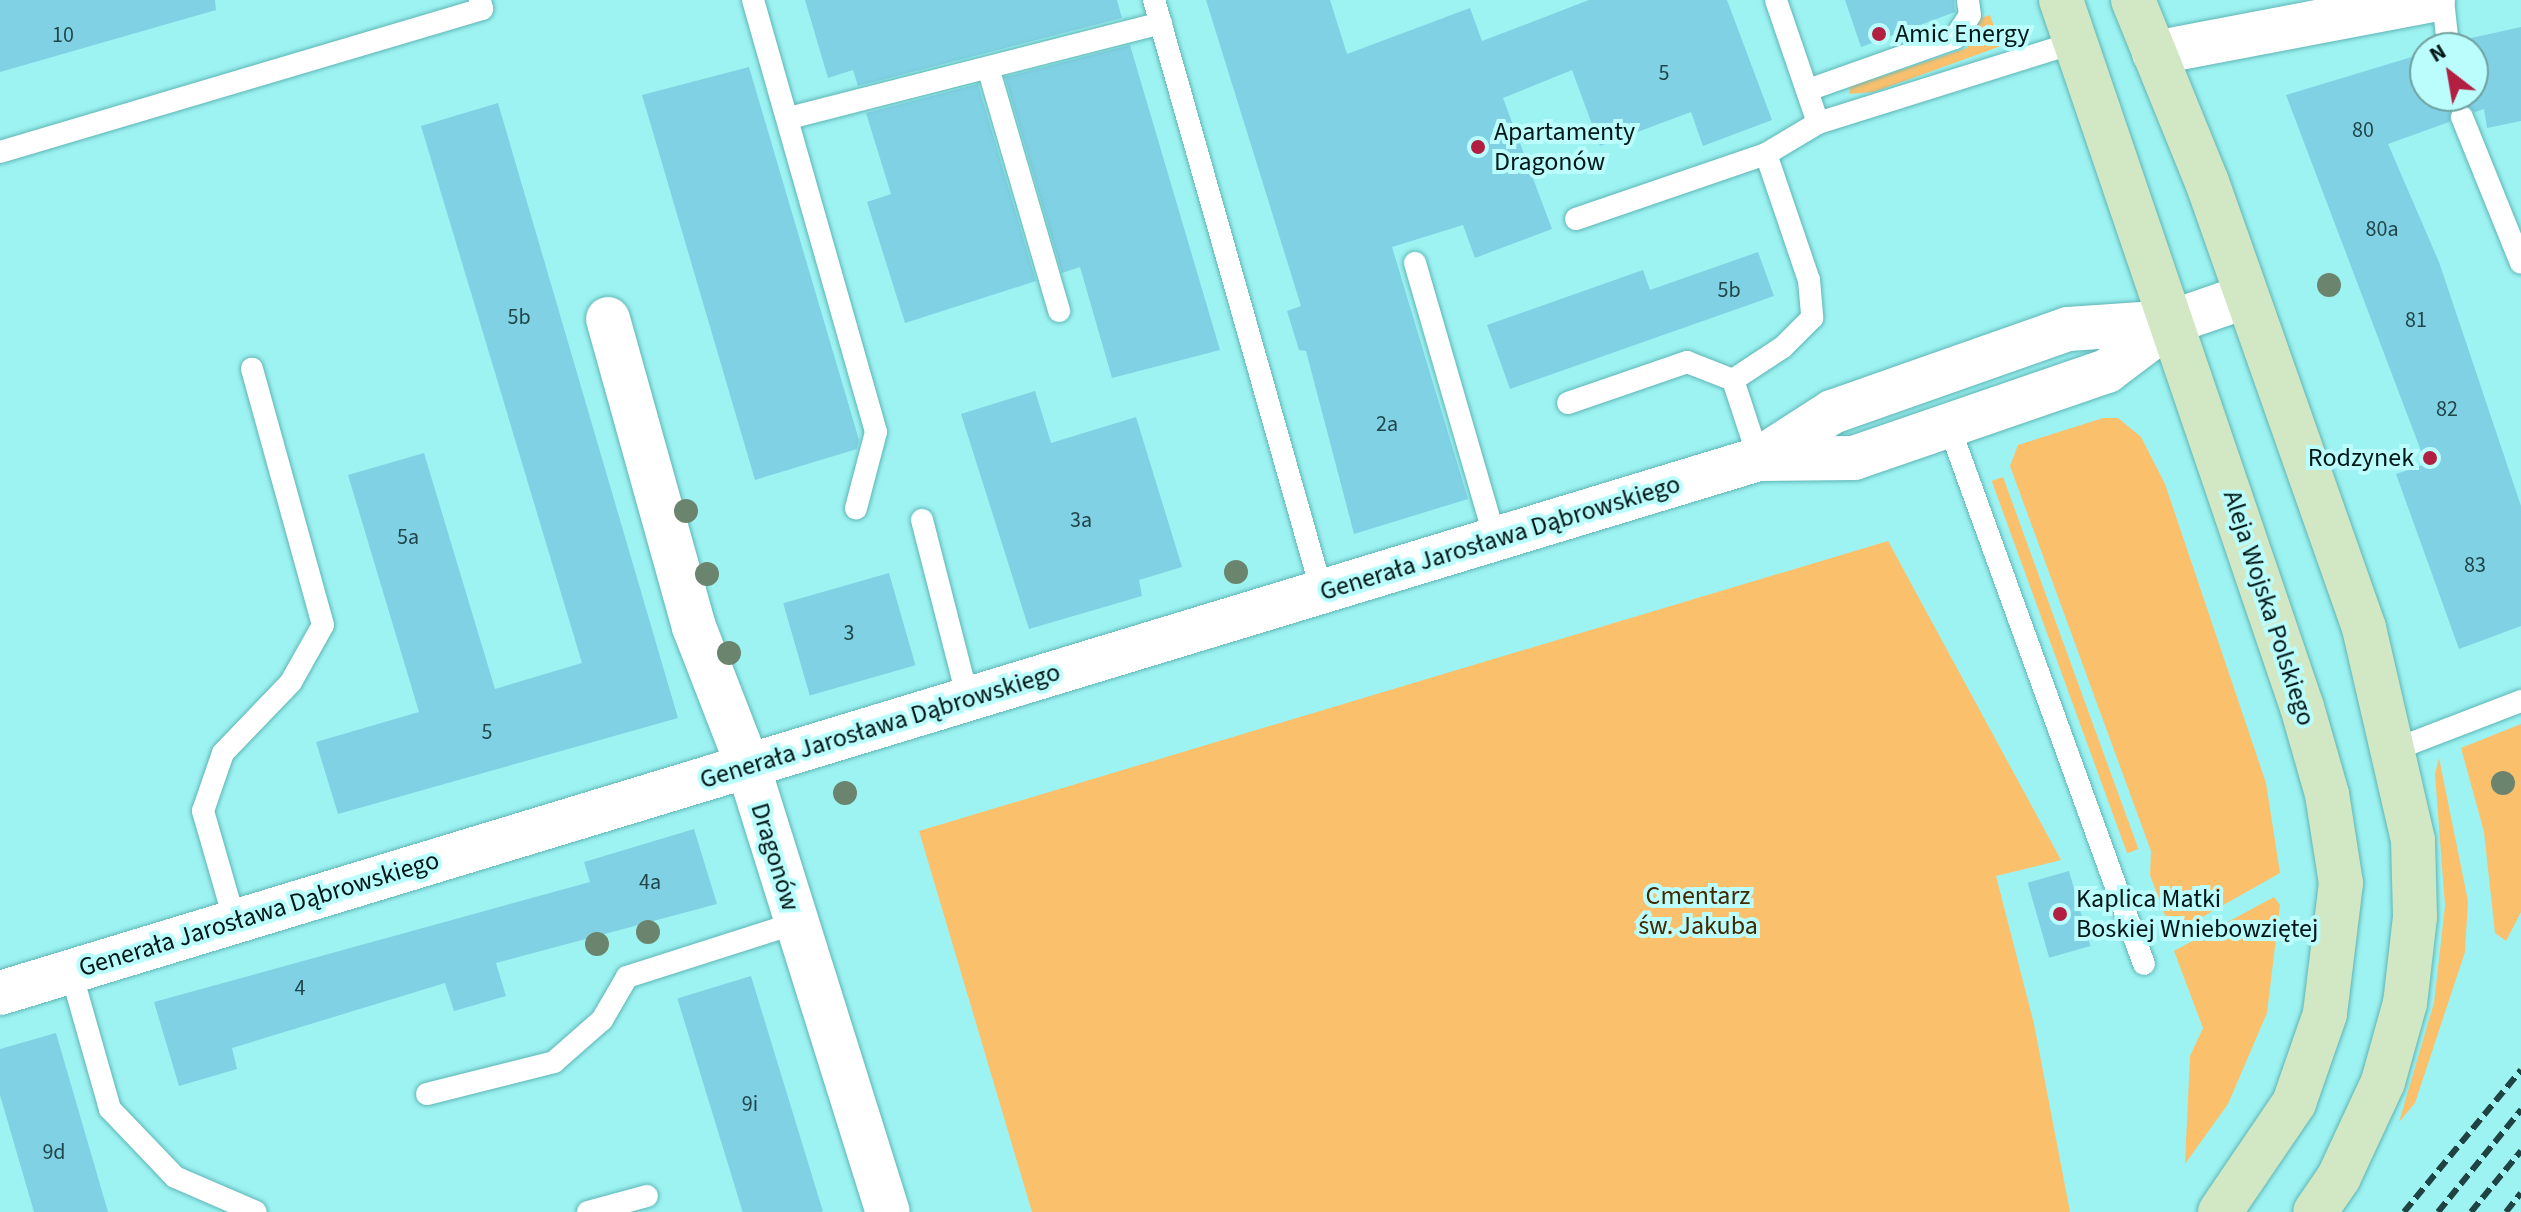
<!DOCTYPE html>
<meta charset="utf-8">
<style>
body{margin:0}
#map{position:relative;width:2521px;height:1212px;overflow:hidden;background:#9df3f2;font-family:"Source Sans 3",sans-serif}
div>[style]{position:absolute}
.green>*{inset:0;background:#fbc06c;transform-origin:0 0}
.building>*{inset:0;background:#80d1e4;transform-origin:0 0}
.roads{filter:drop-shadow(0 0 2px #5fb5b5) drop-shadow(0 0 2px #5fb5b5)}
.service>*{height:22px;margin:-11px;padding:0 11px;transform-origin:11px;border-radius:11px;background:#fff}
.minor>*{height:44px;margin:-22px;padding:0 22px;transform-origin:22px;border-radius:22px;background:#fff}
.secondary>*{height:44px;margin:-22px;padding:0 22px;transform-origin:22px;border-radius:22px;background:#d2e7c4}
.rail>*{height:6px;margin-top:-3px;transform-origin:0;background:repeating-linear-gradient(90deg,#1f4242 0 12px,transparent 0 18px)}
.trees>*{width:24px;height:24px;margin:-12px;border-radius:50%;background:#6b846d}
.dots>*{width:22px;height:22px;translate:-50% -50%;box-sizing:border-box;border:4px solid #bafdfc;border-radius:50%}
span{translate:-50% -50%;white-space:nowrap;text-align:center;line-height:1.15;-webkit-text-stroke:8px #bafdfc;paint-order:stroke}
.number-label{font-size:22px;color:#20464a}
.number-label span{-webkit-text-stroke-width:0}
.poi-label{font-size:26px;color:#001717}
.left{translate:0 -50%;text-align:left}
.right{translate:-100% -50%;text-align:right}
.street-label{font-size:26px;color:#001717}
.park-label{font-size:26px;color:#422901}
.north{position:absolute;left:2409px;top:32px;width:80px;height:80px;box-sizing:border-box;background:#bafdfc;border:2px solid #70a1a0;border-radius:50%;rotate:329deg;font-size:22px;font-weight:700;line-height:32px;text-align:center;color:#001717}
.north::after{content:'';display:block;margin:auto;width:28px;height:36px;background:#b21f41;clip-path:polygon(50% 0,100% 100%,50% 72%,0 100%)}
</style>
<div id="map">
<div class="green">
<i style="clip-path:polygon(1990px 15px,2001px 46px,1874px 92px,1849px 94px,1850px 87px,1967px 48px,1981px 18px)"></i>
<i style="clip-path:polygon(2103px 418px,2118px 418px,2141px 437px,2165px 484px,2266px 783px,2280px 873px,2172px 934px,2150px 875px,2151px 851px,2010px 466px,2018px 445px)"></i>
<i style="left:2003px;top:477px;width:396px;height:12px;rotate:70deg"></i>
<i style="clip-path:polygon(1888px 541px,2061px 860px,1996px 876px,2034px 1024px,2070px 1212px,1032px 1212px,919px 831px)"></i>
<i style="clip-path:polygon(2521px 724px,2521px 912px,2506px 941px,2495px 933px,2484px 832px,2461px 748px)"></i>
<i style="clip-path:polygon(2439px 758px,2468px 901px,2465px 952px,2415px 1103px,2399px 1122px,2434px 1003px,2445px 906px,2435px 774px)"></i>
<i style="clip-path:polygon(2274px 897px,2280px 905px,2267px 1013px,2228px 1104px,2185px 1164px,2190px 1056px,2203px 1028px,2174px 951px)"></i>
</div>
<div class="building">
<i style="clip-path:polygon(0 0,215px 0,216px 10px,0 72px)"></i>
<i style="clip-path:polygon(805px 0,1117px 0,1122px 18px,858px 86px,853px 70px,828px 78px)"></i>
<i style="clip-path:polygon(1206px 0,1330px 0,1347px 54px,1470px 8px,1482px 41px,1589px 0,1727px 0,1772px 120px,1703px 146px,1691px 112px,1600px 146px,1572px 70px,1503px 98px,1552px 229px,1475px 258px,1463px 225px,1392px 247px,1468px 499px,1354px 534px,1306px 351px,1299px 350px,1287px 311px,1301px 306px)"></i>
<i style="clip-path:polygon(1845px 0,1954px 0,1955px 12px,1861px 47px)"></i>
<i style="clip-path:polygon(2521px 27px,2521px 121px,2487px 128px,2484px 109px,2475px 112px,2458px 104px,2449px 122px,2388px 144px,2439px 262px,2521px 506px,2521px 626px,2459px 649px,2396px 474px,2426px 464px,2286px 95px,2425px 53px,2425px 96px,2473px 96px,2473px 48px,2461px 48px,2462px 40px)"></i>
<i style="clip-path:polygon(1130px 45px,1220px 350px,1112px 378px,1080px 267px,1062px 273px,1005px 77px)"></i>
<i style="clip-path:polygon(749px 67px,859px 440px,857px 449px,755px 480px,642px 95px)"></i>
<i style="clip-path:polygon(978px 84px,1036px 281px,905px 323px,867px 202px,891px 194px,866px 113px)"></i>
<i style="clip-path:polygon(498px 103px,678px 718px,338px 814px,316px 742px,419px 712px,348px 475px,424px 453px,495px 689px,582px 663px,421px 126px)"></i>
<i style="clip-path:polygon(1758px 252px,1774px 296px,1510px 389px,1487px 325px,1643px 270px,1650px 290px)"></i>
<i style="clip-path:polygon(1035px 391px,1051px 443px,1136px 417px,1182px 567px,1139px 580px,1142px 596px,1029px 629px,961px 414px)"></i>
<i style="left:889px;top:573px;width:96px;height:110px;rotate:74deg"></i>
<i style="clip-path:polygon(694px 829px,717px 904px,496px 963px,506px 996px,454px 1011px,445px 983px,232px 1048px,237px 1069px,179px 1086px,154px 1002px,590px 882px,584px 862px)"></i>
<i style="left:2069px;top:871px;width:78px;height:43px;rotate:74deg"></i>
<i style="left:751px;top:976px;width:246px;height:77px;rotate:73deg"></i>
<i style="clip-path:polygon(56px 1033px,108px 1212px,34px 1212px,0 1095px,0 1049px)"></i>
</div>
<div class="roads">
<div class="service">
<i style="left:753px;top:0;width:449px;rotate:74.1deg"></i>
<i style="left:876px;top:432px;width:79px;rotate:104.7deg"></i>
<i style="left:1154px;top:0;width:615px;rotate:74.16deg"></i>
<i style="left:2443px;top:0;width:45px;rotate:83.7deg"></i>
<i style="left:989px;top:71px;width:250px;rotate:73.7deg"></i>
<i style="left:1808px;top:90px;width:156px;rotate:-19.5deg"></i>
<i style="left:1955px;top:38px;width:27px;rotate:-57deg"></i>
<i style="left:1970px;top:15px;width:15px;rotate:-98deg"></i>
<i style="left:2462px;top:117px;width:157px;rotate:68deg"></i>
<i style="left:789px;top:118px;width:384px;rotate:-14.3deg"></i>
<i style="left:1818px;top:123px;width:270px;rotate:-17.4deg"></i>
<i style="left:0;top:152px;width:503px;rotate:-16.52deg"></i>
<i style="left:482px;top:9px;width:9px;rotate:-103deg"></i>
<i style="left:1766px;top:154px;width:61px;rotate:-30.8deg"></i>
<i style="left:1818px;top:123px;width:130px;rotate:-108.9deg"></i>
<i style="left:1576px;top:219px;width:201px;rotate:-18.9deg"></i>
<i style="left:1766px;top:154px;width:133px;rotate:71.2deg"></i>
<i style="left:1809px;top:280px;width:38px;rotate:85deg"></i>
<i style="left:1812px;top:318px;width:41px;rotate:135deg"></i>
<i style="left:1783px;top:347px;width:60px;rotate:146.6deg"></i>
<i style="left:1733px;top:380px;width:83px;rotate:71.8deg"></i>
<i style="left:1415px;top:263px;width:287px;rotate:73.8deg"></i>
<i style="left:1568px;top:403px;width:126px;rotate:-19deg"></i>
<i style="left:1687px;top:362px;width:49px;rotate:21.4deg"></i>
<i style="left:1949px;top:426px;width:572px;rotate:70.08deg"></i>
<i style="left:922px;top:520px;width:185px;rotate:75.6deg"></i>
<i style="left:2396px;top:749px;width:134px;rotate:-21deg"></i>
<i style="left:235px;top:922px;width:116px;rotate:-106.1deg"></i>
<i style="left:203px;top:811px;width:61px;rotate:-71deg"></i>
<i style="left:223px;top:753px;width:98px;rotate:-46.2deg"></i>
<i style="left:291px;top:682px;width:65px;rotate:-60.7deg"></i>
<i style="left:323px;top:625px;width:266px;rotate:-105.5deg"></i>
<i style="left:71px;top:972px;width:142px;rotate:74.1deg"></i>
<i style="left:110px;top:1109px;width:94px;rotate:46.3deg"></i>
<i style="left:175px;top:1177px;width:88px;rotate:23.4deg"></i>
<i style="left:427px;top:1094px;width:131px;rotate:-14.1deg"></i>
<i style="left:554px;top:1062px;width:64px;rotate:-41.2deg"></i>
<i style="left:602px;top:1020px;width:50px;rotate:-59.8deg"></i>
<i style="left:627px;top:977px;width:177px;rotate:-17.7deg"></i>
<i style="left:588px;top:1212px;width:61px;rotate:-15.2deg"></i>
</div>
<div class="minor">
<i style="left:2154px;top:53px;width:284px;rotate:-10.8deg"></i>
<i style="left:608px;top:319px;width:320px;rotate:74.4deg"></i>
<i style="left:694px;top:627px;width:149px;rotate:68.8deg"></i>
<i style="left:748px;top:766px;width:467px;rotate:72.6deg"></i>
<i style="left:1759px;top:459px;width:95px;rotate:-0.6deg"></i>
<i style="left:1854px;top:458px;width:268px;rotate:-19deg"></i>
<i style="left:2107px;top:371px;width:81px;rotate:-37deg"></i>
<i style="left:0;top:993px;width:1838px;rotate:-16.89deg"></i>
<i style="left:1759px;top:459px;width:87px;rotate:-32.8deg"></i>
<i style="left:1832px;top:412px;width:250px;rotate:-19.4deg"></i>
<i style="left:2068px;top:329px;width:104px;rotate:-3.9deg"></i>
<i style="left:2172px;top:322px;width:79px;rotate:-19.1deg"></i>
</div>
<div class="secondary">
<i style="left:2061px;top:0;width:747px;rotate:71.18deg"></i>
<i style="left:2302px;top:707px;width:91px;rotate:74deg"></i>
<i style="left:2327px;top:794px;width:90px;rotate:81.1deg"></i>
<i style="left:2341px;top:883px;width:132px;rotate:97deg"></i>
<i style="left:2325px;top:1014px;width:94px;rotate:109.2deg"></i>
<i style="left:2294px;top:1103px;width:132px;rotate:124.2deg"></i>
<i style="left:2133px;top:0;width:196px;rotate:67.9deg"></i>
<i style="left:2207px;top:182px;width:473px;rotate:70.6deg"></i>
<i style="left:2364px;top:628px;width:218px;rotate:77deg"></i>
<i style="left:2413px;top:840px;width:77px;rotate:88.5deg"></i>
<i style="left:2415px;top:917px;width:87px;rotate:96.6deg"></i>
<i style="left:2405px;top:1003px;width:82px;rotate:105.6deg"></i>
<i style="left:2383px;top:1082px;width:105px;rotate:114.9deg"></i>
<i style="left:2339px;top:1177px;width:42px;rotate:124.4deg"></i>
</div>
</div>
<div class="rail">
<i style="left:2404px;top:1212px;width:184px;rotate:-50.5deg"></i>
<i style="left:2438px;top:1212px;width:132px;rotate:-50.9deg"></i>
<i style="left:2471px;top:1212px;width:79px;rotate:-50.7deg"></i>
<i style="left:2506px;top:1212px;width:24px;rotate:-52deg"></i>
</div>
<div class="trees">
<i style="left:2329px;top:285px"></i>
<i style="left:686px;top:511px"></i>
<i style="left:1236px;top:572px"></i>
<i style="left:707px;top:574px"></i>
<i style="left:729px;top:653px"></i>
<i style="left:2503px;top:783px"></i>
<i style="left:845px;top:793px"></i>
<i style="left:648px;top:932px"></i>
<i style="left:597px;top:944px"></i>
</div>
<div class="dots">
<i style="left:1879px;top:34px;background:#b21f41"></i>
<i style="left:1478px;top:147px;background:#b21f41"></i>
<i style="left:2430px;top:458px;background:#b21f41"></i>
<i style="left:2060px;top:914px;background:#b21f41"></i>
</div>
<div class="number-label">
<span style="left:63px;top:36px">10</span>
<span style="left:1664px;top:74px">5</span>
<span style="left:2363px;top:131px">80</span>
<span style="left:2382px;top:230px">80a</span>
<span style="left:1729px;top:291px">5b</span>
<span style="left:519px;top:318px">5b</span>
<span style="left:2416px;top:321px">81</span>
<span style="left:2447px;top:410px">82</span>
<span style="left:1387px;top:425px">2a</span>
<span style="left:1081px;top:521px">3a</span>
<span style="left:408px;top:538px">5a</span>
<span style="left:2475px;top:566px">83</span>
<span style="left:849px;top:634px">3</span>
<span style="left:487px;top:733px">5</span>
<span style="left:650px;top:883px">4a</span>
<span style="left:300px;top:989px">4</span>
<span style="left:750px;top:1105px">9i</span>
<span style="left:54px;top:1153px">9d</span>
</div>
<div class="poi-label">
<span class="left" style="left:1895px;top:34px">Amic Energy</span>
<span class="left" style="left:1494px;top:147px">Apartamenty<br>Dragonów</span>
<span class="right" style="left:2414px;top:458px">Rodzynek</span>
<span class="left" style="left:2076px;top:914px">Kaplica Matki<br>Boskiej Wniebowziętej</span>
</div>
<div class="street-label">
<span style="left:1500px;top:538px;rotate:-17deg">Generała Jarosława Dąbrowskiego</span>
<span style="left:2269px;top:608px;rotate:72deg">Aleja Wojska Polskiego</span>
<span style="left:880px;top:726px;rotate:-17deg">Generała Jarosława Dąbrowskiego</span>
<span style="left:775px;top:857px;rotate:73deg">Dragonów</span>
<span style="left:259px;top:914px;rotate:-17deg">Generała Jarosława Dąbrowskiego</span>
</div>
<div class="park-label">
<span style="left:1698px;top:911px">Cmentarz<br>św. Jakuba</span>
</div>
<div class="north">N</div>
</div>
